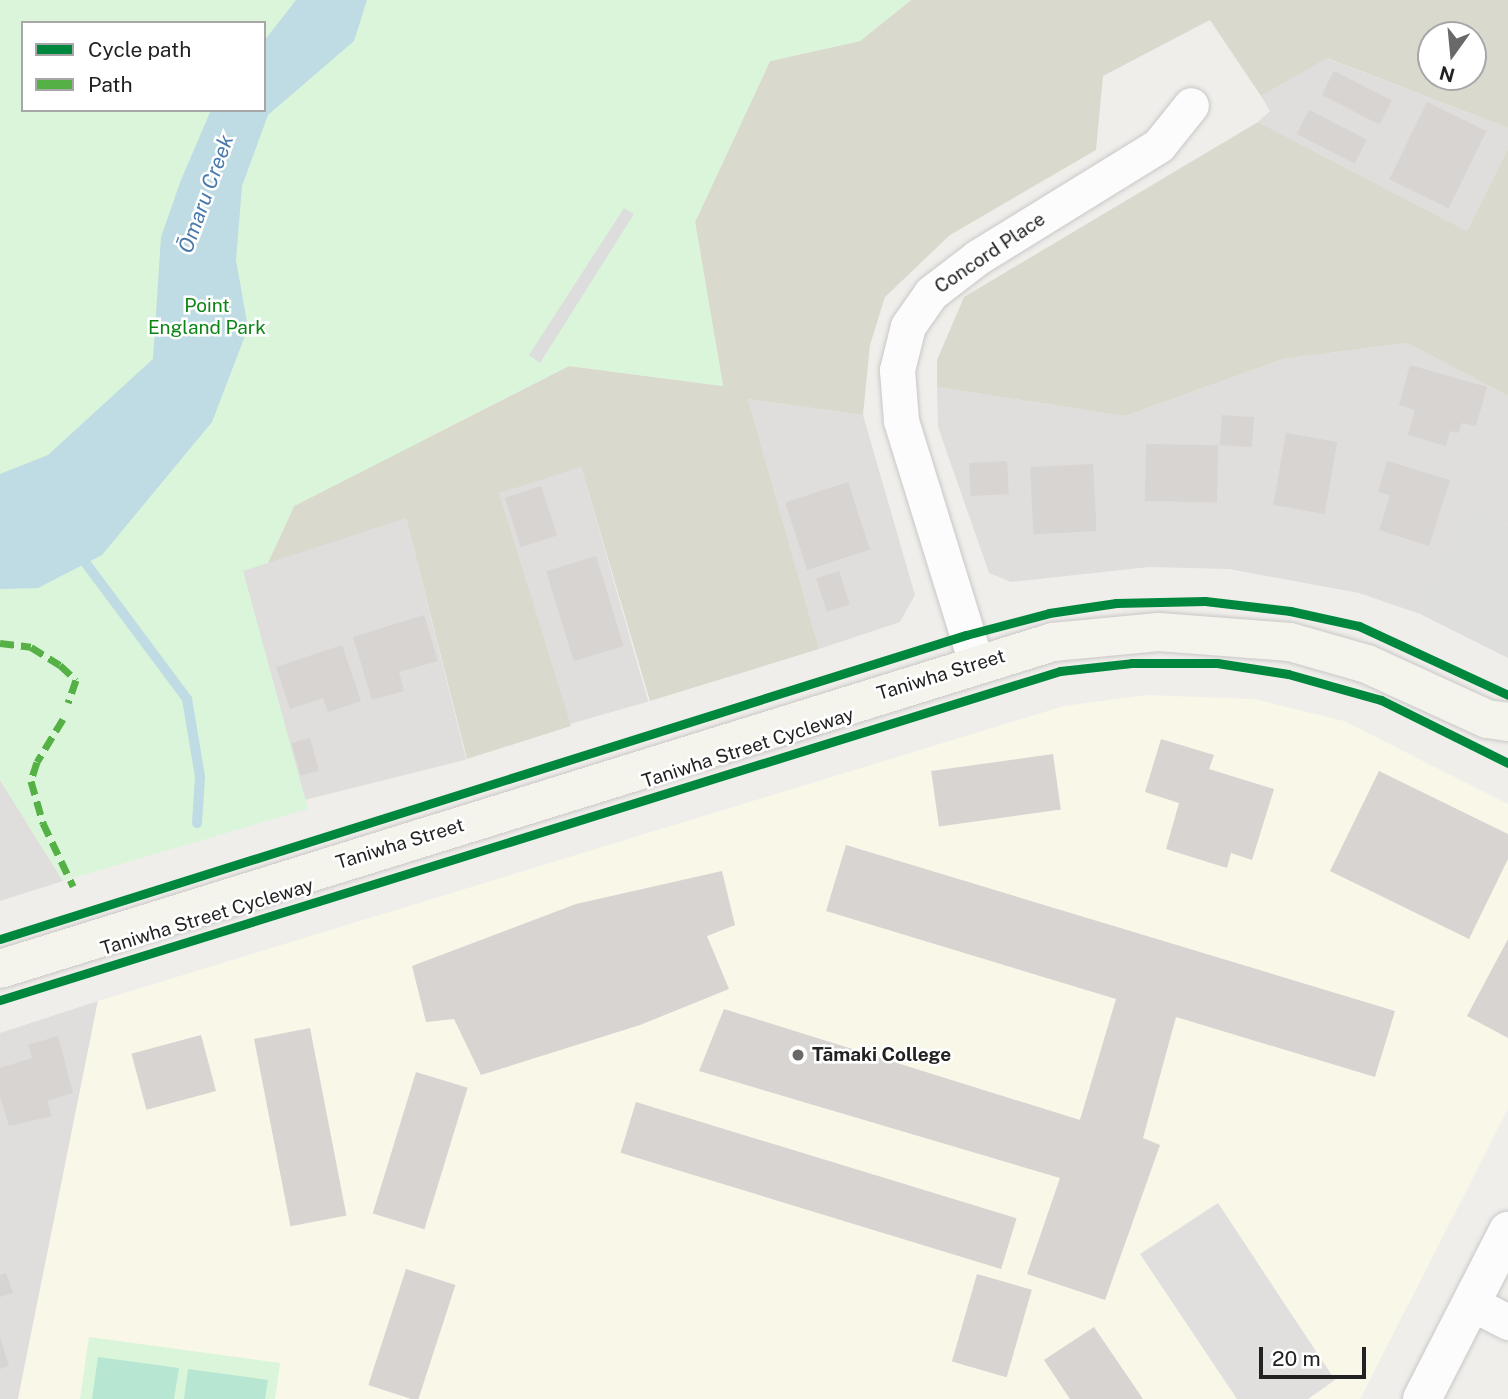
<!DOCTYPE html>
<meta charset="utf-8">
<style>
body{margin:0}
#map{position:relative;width:1508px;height:1399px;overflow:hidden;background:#f0eeeb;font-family:"Public Sans",sans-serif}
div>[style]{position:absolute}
.residential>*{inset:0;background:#dfdedc;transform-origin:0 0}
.education>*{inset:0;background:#f8f7e8}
.religious>*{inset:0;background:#dededc}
.construction>*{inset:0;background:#d9d9cd}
.park>*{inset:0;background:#daf5da}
.pitch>*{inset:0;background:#b7e6d2}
.parking>*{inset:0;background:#e0dfde}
.water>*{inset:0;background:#bfdbe3}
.pier>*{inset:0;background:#dedddd}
.stream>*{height:10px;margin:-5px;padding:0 5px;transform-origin:5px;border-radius:5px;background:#bfdbe3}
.building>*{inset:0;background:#d7d4d2;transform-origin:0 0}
.roads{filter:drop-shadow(0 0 2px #c9c8c7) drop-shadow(0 0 2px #c9c8c7)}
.minor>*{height:35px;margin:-17.5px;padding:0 17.5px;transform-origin:17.5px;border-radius:17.5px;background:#fdfcfc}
.tertiary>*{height:38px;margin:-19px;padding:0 19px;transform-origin:19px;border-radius:19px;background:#fdfcfc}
.secondary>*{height:38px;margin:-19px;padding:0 19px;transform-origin:19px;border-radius:19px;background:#f4f4ed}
.quiet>*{height:7px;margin-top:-3.5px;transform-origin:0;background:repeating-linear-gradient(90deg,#55b145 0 14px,transparent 0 21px)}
.cycleway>*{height:9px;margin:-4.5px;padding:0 4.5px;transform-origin:4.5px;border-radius:4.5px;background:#00873e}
.dots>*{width:19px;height:19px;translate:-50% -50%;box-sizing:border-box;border:4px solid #fff;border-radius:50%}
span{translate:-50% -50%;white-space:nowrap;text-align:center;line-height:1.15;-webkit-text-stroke:5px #fff;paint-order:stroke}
.street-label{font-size:19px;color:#222}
.park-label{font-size:19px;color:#0c8416}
.poi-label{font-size:19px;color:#222;font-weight:700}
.left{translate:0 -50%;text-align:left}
.water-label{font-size:21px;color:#4a7aab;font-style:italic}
.legend{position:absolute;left:21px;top:21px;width:245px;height:91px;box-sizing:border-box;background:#fff;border:2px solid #a7a7a7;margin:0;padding:9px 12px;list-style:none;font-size:21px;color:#222}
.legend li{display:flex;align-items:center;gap:14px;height:35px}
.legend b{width:35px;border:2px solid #a7a7a7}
.north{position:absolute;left:1417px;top:21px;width:70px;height:70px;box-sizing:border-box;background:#fff;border:2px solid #a7a7a7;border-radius:50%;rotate:195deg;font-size:19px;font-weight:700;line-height:28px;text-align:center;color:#222}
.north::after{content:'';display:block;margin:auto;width:24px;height:32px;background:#6a6968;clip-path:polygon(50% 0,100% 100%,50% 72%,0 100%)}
.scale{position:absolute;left:1259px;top:1347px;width:107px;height:32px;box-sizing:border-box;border:4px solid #222;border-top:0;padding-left:9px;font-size:21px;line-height:24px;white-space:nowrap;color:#222;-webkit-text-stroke:5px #fff;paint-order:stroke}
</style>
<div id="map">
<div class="residential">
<i style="clip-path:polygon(1326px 58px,1508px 128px,1508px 148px,1467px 231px,1258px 122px,1270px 111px,1261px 96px)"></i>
<i style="clip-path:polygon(1407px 343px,1508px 396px,1508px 525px,1470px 506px,1420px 614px,1359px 593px,1229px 569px,1149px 567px,1011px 582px,989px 573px,938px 427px,937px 387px,1125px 416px,1283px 359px)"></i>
<i style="clip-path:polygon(748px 399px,863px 415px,915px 595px,900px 622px,819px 649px)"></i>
<i style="left:581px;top:467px;width:244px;height:86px;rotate:74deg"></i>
<i style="left:406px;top:518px;width:249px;height:171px;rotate:76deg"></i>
<i style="clip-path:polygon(0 780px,63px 881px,0 901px)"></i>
<i style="clip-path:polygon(98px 1001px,18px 1399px,0 1399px,0 1033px)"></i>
</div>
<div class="education">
<i style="clip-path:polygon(1146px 695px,1254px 699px,1344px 721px,1508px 804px,1508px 1109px,1360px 1399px,18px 1399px,98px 1001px,1064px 706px)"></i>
</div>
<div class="religious">
<i style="clip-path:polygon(1470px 505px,1508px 525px,1508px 658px,1420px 614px)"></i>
</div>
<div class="construction">
<i style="clip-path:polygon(evenodd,911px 0,1508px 0,1508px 128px,1327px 58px,1261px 96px,1210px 20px,1103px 76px,1096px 150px,950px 235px,885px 297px,870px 345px,863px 415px,748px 399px,819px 649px,650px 701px,581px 467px,499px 493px,571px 726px,467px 759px,406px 518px,268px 563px,294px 506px,569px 366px,723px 386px,695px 222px,770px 61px,860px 41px,911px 0,1431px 35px,1473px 35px,1473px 77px,1431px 77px,1431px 35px)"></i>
<i style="clip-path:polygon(1258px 122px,1467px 231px,1508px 148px,1508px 396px,1407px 343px,1283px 359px,1125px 416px,937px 387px,937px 360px,964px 297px)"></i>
</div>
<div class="park">
<i style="clip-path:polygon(evenodd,0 0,911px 0,860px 41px,770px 61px,695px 222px,723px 386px,569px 366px,294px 506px,268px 563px,243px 571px,308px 809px,63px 881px,0 780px,0 0,23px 23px,264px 23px,264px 110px,23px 110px,23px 23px)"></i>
<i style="clip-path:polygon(89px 1337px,280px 1363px,275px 1399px,80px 1399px)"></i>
</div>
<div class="pitch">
<i style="clip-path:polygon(98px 1357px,179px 1368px,174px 1399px,92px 1399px)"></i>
<i style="clip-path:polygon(188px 1369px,268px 1380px,265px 1399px,184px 1399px)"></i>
</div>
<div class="parking">
<i style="clip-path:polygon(1218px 1203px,1335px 1380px,1308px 1399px,1237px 1399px,1140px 1254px)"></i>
</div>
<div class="water">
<i style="clip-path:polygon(296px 0,367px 0,354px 41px,268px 115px,242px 186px,236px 260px,248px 328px,212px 422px,102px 555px,38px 588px,0 589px,0 474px,48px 455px,153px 359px,161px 237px,181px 180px,211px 110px,264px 110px,264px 41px)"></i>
</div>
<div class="pier">
<i style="clip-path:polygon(624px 208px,634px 214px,540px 363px,529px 355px)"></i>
</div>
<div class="stream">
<i style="left:79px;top:554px;width:181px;rotate:53.3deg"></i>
<i style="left:187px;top:699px;width:79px;rotate:80.5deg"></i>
<i style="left:200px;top:777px;width:46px;rotate:93.7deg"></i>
</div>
<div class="building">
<i style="left:1334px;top:71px;width:65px;height:27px;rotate:27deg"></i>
<i style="left:1427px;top:102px;width:66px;height:86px;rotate:26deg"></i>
<i style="left:1309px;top:110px;width:65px;height:27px;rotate:27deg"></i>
<i style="clip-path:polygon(1410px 365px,1487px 387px,1476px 426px,1462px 423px,1458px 433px,1450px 431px,1446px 446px,1408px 435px,1415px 410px,1399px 405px)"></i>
<i style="left:1222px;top:415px;width:32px;height:30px;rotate:4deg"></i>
<i style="left:1286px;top:433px;width:52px;height:73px;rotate:10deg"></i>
<i style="left:1146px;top:444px;width:72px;height:57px;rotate:1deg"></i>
<i style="left:1007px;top:461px;width:33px;height:38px;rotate:87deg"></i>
<i style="clip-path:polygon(1387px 461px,1450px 480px,1429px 546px,1379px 530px,1390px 495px,1378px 492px)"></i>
<i style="left:1093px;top:464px;width:67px;height:63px;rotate:87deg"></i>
<i style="left:848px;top:482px;width:71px;height:66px;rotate:72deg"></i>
<i style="left:541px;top:486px;width:52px;height:38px;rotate:72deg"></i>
<i style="left:596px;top:556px;width:94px;height:52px;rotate:73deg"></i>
<i style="left:839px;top:571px;width:35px;height:24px;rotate:72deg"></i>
<i style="clip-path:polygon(424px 615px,438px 661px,399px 672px,404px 691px,372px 700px,353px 637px)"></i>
<i style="clip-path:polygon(342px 645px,361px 701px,328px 712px,323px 698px,290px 709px,276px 667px)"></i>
<i style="left:310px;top:738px;width:34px;height:19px;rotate:75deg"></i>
<i style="clip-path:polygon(1161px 739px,1214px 755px,1209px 769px,1274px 789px,1252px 860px,1231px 853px,1227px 868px,1166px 849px,1179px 803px,1145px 792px)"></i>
<i style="left:1053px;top:754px;width:56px;height:123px;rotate:82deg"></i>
<i style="clip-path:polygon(1379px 771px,1508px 834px,1508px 859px,1469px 939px,1330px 871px)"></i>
<i style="clip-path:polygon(846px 845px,1395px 1011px,1375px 1077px,1176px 1017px,1143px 1138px,1160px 1145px,1105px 1300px,1027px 1274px,1060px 1178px,699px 1071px,724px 1009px,1080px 1120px,1116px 999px,826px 911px)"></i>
<i style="clip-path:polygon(722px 871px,735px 925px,707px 936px,729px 989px,640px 1025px,481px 1075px,454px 1019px,426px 1022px,412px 966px,576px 904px)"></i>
<i style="clip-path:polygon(1508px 939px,1508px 1038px,1467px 1016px)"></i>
<i style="left:310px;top:1028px;width:191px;height:57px;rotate:79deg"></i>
<i style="left:201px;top:1035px;width:58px;height:72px;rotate:75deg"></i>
<i style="clip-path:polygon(58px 1036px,73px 1093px,47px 1101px,52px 1116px,9px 1126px,0 1097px,0 1068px,32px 1058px,28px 1045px)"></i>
<i style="left:416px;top:1072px;width:54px;height:148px;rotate:17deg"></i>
<i style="left:636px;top:1102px;width:398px;height:53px;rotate:17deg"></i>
<i style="left:406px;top:1269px;width:52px;height:122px;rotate:18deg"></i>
<i style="clip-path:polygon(6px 1273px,13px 1293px,0 1297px,0 1275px)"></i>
<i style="left:977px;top:1274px;width:57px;height:91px;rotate:16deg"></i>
<i style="clip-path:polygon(1094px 1327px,1143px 1399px,1070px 1399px,1044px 1360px)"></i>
<i style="clip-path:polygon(0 1338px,9px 1366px,0 1369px)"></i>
</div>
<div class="roads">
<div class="minor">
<i style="left:976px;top:663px;width:254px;rotate:-107.2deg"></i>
<i style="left:901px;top:420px;width:50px;rotate:-94.6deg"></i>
<i style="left:897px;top:370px;width:45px;rotate:-76deg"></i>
<i style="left:908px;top:326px;width:40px;rotate:-55.1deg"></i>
<i style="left:931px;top:293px;width:59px;rotate:-37.5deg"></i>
<i style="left:978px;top:257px;width:213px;rotate:-31.7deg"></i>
<i style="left:1159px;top:145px;width:51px;rotate:-51.3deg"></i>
<i style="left:1471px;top:1303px;width:42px;rotate:27.2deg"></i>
</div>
<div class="tertiary">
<i style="left:1422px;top:1399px;width:189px;rotate:-62.9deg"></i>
</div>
<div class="secondary">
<i style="left:0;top:969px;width:1103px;rotate:-17.25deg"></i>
<i style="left:1053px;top:642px;width:106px;rotate:-5.4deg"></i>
<i style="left:1159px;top:632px;width:131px;rotate:4.4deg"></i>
<i style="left:1290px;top:642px;width:80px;rotate:15.9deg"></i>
<i style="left:1367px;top:664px;width:132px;rotate:24.6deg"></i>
<i style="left:1487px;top:719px;width:21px;rotate:8deg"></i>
</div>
</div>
<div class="quiet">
<i style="left:0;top:643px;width:31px;rotate:7deg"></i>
<i style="left:31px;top:647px;width:34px;rotate:32deg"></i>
<i style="left:60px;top:665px;width:22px;rotate:43deg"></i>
<i style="left:76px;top:680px;width:24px;rotate:109deg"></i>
<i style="left:63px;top:719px;width:50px;rotate:121.2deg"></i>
<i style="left:37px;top:762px;width:20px;rotate:108deg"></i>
<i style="left:31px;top:781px;width:44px;rotate:74.1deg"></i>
<i style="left:43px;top:823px;width:70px;rotate:64.5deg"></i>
</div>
<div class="cycleway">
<i style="left:0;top:939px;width:1013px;rotate:-17.47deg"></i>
<i style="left:966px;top:635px;width:86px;rotate:-14.8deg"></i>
<i style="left:1049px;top:613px;width:68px;rotate:-8.5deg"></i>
<i style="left:1116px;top:603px;width:89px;rotate:-1.3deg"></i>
<i style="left:1205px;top:601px;width:86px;rotate:6.7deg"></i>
<i style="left:1290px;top:611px;width:71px;rotate:12.3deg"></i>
<i style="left:1359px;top:626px;width:164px;rotate:24.8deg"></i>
<i style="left:0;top:1000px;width:1110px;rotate:-17.24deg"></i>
<i style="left:1060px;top:671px;width:72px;rotate:-6.3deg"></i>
<i style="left:1132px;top:663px;width:85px"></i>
<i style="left:1217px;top:663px;width:72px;rotate:8.8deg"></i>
<i style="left:1288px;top:674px;width:97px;rotate:15.6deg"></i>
<i style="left:1381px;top:700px;width:142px;rotate:26.4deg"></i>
</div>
<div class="dots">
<i style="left:798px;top:1055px;background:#6a6968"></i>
</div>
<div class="street-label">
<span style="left:990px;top:253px;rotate:-34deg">Concord Place</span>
<span style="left:941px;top:675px;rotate:-17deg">Taniwha Street</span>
<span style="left:748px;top:748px;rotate:-18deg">Taniwha Street Cycleway</span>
<span style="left:400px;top:844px;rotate:-17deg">Taniwha Street</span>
<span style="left:207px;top:917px;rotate:-17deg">Taniwha Street Cycleway</span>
</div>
<div class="park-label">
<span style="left:207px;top:317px">Point<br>England Park</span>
</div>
<div class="poi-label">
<span class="left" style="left:812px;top:1055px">Tāmaki College</span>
</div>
<div class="water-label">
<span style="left:206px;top:194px;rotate:-70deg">Ōmaru Creek</span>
</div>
<ul class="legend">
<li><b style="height:9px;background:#00873e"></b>Cycle path</li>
<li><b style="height:9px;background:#55b145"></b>Path</li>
</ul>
<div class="north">N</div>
<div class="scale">20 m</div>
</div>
